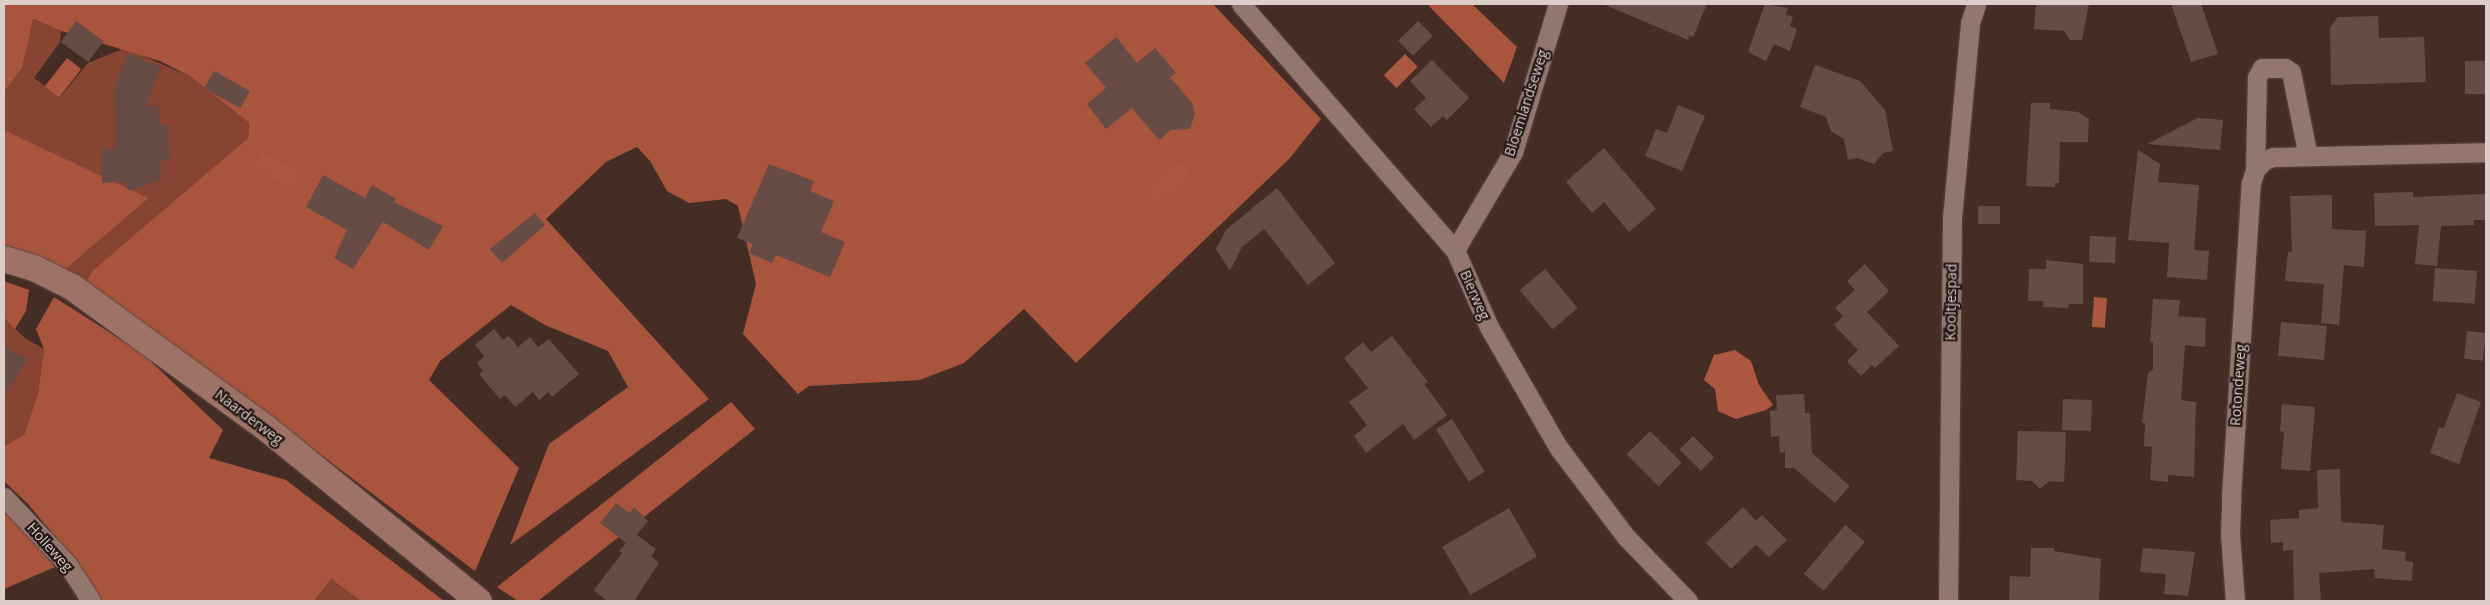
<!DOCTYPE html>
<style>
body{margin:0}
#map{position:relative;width:2490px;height:605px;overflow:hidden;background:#452d26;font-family:"Open Sans",sans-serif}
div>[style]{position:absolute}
.green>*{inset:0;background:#874432}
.forest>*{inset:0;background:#a9543d}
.water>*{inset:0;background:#ac573f;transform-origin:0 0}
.building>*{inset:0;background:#674c45;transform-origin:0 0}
.roads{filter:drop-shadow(0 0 1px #5d4943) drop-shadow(0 0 1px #5d4943)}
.street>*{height:19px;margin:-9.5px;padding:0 9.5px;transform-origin:9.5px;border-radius:9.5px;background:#93766e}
.secondary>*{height:26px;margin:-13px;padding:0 13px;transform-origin:13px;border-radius:13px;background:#9e7266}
span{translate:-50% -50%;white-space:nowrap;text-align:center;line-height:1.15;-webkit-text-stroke:4.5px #241915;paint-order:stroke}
.street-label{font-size:14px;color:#ddcdc9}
.frame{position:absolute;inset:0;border:5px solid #ddcdc9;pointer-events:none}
</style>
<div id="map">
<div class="green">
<i style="clip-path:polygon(32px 19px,61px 31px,60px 42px,34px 78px,60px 97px,88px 63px,125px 48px,191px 77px,249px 123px,248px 138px,93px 270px,80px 292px,55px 278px,149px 198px,4px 130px,4px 92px,22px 68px)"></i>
<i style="clip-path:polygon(4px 318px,25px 338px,44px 349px,38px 393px,24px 435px,4px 446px)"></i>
<i style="clip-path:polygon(331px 579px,361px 601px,314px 601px)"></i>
</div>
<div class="forest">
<i style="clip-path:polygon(4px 4px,1213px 4px,1321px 119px,1289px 159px,1076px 363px,1024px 309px,964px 363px,920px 380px,809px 386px,798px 394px,743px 334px,756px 284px,738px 206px,726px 199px,689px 203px,667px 191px,650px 161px,637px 147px,606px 162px,546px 219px,709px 399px,510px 545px,549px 444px,628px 387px,608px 351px,545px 325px,511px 305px,440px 361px,429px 380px,519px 468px,475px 571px,228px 385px,80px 292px,93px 270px,248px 138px,249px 123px,191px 77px,160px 61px,61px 31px,33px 19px,22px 68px,4px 92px)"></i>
<i style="clip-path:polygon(1427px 4px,1472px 4px,1517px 47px,1504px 83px)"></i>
<i style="clip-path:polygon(4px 130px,149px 198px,55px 278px,4px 252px)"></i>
<i style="clip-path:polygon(4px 281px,29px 290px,26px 311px,15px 329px,4px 318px)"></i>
<i style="clip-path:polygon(54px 297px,142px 353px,223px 430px,209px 458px,286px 480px,444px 601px,361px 601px,331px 579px,314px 601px,102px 601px,80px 567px,28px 504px,4px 481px,4px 446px,24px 435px,38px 393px,44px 349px,36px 329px)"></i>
<i style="clip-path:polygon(731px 402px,755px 429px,538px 601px,518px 601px,497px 587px)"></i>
<i style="clip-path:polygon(4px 504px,55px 567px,4px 589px)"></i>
</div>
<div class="water">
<i style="left:1405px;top:54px;width:18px;height:30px;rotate:45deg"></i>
<i style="left:67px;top:58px;width:18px;height:36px;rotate:38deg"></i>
<i style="left:262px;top:153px;width:42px;height:16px;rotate:28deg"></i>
<i style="left:1180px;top:163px;width:18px;height:44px;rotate:52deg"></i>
<i style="left:2094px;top:297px;width:13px;height:30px;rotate:4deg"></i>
<i style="clip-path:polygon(1735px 350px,1751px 361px,1759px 385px,1773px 405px,1766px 410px,1736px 419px,1718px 411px,1715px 389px,1704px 380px,1714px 355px)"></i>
</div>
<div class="building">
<i style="clip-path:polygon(1603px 4px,1707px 4px,1693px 37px,1689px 35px,1688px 40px)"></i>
<i style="clip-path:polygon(1765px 4px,1788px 8px,1786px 14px,1793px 17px,1790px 26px,1797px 29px,1790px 51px,1774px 44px,1766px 61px,1748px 52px)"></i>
<i style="clip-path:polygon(2036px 4px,2089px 4px,2082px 40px,2070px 40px,2064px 31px,2034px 29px)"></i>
<i style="clip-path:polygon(2171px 4px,2201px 4px,2218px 54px,2191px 62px)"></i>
<i style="clip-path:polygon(2378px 16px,2379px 38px,2424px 37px,2426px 82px,2331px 85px,2330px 28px,2338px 17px)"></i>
<i style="left:76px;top:21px;width:34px;height:26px;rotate:36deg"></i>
<i style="left:1418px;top:21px;width:21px;height:28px;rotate:45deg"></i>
<i style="clip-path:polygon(1116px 37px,1137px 63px,1155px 48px,1176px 73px,1170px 77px,1192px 103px,1195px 114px,1190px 129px,1171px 130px,1159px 140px,1132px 108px,1106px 129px,1087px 104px,1106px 88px,1085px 63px)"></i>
<i style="clip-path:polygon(128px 53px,161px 67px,146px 106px,158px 106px,160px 125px,168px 125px,170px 160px,161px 161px,161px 180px,129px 191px,124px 182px,102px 183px,101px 148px,115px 148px,114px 88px)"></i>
<i style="clip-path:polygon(1432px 60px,1469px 98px,1447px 120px,1443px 116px,1431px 127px,1414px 109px,1426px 98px,1410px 81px)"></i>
<i style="left:2486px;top:61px;width:33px;height:21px;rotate:90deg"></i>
<i style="clip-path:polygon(1815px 65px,1860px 81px,1885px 110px,1893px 151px,1883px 153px,1874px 164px,1857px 158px,1848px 160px,1844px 139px,1831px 131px,1826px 117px,1800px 107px)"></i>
<i style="left:214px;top:71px;width:41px;height:20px;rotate:29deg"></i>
<i style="clip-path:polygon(2031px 103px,2050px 103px,2050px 109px,2078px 112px,2089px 119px,2088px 142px,2060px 142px,2059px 183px,2055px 183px,2055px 187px,2026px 186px)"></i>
<i style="clip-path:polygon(1678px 105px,1705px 116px,1682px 171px,1645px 156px,1656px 129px,1667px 133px)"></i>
<i style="clip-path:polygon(2198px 118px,2223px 120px,2220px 150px,2147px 144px)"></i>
<i style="clip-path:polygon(1604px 148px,1656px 209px,1629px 232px,1604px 202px,1592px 213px,1566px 182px)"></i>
<i style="clip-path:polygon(2138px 150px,2160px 164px,2158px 182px,2199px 185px,2194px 250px,2209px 251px,2207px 280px,2167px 277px,2169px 243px,2128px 240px)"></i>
<i style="clip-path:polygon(769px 164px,814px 181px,810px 191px,834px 201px,821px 232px,845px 242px,830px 277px,776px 255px,772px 263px,749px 253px,753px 244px,737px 238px)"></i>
<i style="clip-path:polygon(323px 175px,365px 198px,372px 185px,396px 199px,394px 202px,443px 226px,429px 250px,383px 222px,353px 269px,334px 258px,347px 230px,306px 207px)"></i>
<i style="clip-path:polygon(1277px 188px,1335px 263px,1308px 285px,1264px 229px,1242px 247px,1230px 271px,1216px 249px,1226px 230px)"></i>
<i style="clip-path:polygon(2413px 192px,2413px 197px,2486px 194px,2486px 220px,2474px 220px,2474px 225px,2441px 226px,2437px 266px,2415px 264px,2419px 225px,2375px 226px,2374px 193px)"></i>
<i style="clip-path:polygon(2332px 195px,2332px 229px,2366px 231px,2364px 267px,2344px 265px,2339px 325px,2321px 323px,2324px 284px,2285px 281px,2288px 252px,2292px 252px,2290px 196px)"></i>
<i style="left:1978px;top:206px;width:22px;height:18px"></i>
<i style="clip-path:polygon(535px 213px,545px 225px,502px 263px,490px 249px)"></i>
<i style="left:2090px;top:236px;width:26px;height:26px;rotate:2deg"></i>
<i style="clip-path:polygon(2046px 260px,2083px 264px,2083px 304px,2069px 304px,2068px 308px,2043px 307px,2043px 301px,2028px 301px,2029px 269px,2046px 269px)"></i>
<i style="clip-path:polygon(1865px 264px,1889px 291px,1867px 312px,1899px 346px,1875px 368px,1872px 365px,1861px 376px,1847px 361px,1858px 350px,1834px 325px,1843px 316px,1835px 308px,1855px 290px,1847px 281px)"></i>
<i style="left:2435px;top:268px;width:42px;height:33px;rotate:4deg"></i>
<i style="left:1545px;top:269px;width:51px;height:33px;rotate:50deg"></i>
<i style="clip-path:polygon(2153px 299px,2180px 300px,2178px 316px,2206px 318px,2205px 347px,2185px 345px,2181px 400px,2196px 402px,2194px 477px,2168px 475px,2168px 482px,2150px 480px,2152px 447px,2144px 446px,2145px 423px,2142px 423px,2148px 373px,2153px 369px,2153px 342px,2150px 342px)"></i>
<i style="left:2281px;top:322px;width:46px;height:34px;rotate:5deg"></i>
<i style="clip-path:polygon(494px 329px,503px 340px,509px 336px,518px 347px,530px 337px,538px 347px,549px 339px,579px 374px,552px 397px,548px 392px,539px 400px,533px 392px,515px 407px,505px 395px,500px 399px,479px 374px,483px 371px,477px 363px,484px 356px,475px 345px)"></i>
<i style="left:2467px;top:331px;width:19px;height:28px;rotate:6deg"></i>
<i style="clip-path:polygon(1392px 336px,1428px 382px,1424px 384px,1447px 415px,1414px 440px,1403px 424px,1366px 453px,1354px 436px,1367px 425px,1349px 402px,1368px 388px,1344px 358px,1363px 342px,1371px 352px)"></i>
<i style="clip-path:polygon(4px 346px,27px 359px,4px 398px)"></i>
<i style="clip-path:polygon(2457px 393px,2481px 402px,2459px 464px,2430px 453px,2439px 427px,2444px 428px)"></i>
<i style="clip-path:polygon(1804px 394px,1805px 413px,1810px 413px,1812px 453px,1850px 486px,1835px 503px,1794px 468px,1785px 468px,1785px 452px,1780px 453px,1779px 436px,1771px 437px,1770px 411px,1777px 410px,1776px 395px)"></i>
<i style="left:2063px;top:399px;width:29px;height:31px;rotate:2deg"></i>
<i style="clip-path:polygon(2282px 404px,2315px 407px,2310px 471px,2281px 469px,2284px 432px,2280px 431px)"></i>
<i style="left:1452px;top:419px;width:62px;height:19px;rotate:58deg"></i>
<i style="left:1650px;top:431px;width:45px;height:33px;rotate:45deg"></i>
<i style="clip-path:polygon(2018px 431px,2066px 432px,2064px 482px,2049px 481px,2040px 489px,2032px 481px,2016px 480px)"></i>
<i style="left:1693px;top:436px;width:30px;height:19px;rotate:45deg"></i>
<i style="clip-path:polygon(2340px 469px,2341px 522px,2384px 525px,2382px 549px,2406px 552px,2405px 561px,2413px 562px,2412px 581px,2375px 578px,2374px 569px,2319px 573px,2321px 601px,2294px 601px,2293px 550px,2283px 551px,2283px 542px,2271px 543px,2270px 520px,2299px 518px,2299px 510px,2318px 508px,2317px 470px)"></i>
<i style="clip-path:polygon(616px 503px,630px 513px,634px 507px,648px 521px,637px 535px,656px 549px,651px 556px,659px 563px,634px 601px,607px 601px,594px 590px,622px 553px,619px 551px,626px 543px,600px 523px)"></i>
<i style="clip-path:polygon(1743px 507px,1756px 521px,1762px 515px,1787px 540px,1769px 557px,1756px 545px,1731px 569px,1706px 543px)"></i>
<i style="left:1509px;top:508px;width:56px;height:77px;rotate:60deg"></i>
<i style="left:1845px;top:525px;width:26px;height:64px;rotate:40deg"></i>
<i style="clip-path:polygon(2031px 548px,2054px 548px,2054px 551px,2101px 559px,2099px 601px,2009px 601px,2010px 576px,2030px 577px)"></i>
<i style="clip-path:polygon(2143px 548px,2195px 552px,2188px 596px,2164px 594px,2166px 574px,2140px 572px)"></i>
</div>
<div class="roads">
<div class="street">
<i style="left:1241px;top:4px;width:326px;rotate:49deg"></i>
<i style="left:1455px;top:250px;width:84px;rotate:66.2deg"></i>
<i style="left:1489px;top:327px;width:138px;rotate:60.1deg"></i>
<i style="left:1558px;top:447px;width:113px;rotate:52.9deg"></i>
<i style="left:1626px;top:537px;width:89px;rotate:45.9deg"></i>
<i style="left:2255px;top:170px;width:93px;rotate:-88.8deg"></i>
<i style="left:2257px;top:77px;width:10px;rotate:-61deg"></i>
<i style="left:2262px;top:68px;width:23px"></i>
<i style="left:2285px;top:68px;width:7px;rotate:34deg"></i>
<i style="left:2291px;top:72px;width:86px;rotate:78.6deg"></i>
<i style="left:1455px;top:250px;width:114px;rotate:-59.4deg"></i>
<i style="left:1513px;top:152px;width:155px;rotate:-73.1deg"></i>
<i style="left:4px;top:497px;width:93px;rotate:46.7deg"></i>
<i style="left:68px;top:565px;width:43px;rotate:57.4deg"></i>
<i style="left:1948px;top:601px;width:383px;rotate:-89.4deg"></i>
<i style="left:1952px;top:218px;width:196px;rotate:-84.7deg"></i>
<i style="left:1970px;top:23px;width:20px;rotate:-72deg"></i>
<i style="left:2235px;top:601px;width:67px;rotate:-94.3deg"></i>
<i style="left:2230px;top:534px;width:37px;rotate:-88deg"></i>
<i style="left:2231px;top:497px;width:315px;rotate:-86.4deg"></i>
<i style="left:2251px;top:183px;width:14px;rotate:-73deg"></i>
<i style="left:2255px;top:170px;width:13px;rotate:-48deg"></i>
<i style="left:2264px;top:160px;width:9px;rotate:-18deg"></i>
<i style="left:2273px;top:157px;width:213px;rotate:-1.3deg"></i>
</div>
<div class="secondary">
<i style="left:4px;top:259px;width:31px;rotate:17deg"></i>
<i style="left:34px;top:268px;width:42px;rotate:26.6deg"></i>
<i style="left:72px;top:287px;width:240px;rotate:36deg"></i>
<i style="left:266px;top:428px;width:274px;rotate:39.1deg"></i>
</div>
</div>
<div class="street-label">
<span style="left:1526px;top:103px;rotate:-72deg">Bloemlandseweg</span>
<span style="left:1475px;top:295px;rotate:66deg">Bierweg</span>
<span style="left:1951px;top:302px;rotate:-89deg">Kooltjespad</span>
<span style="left:2238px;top:385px;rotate:-86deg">Rotondeweg</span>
<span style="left:249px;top:417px;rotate:37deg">Naarderweg</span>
<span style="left:50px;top:547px;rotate:48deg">Holleweg</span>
</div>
<div class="frame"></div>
</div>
